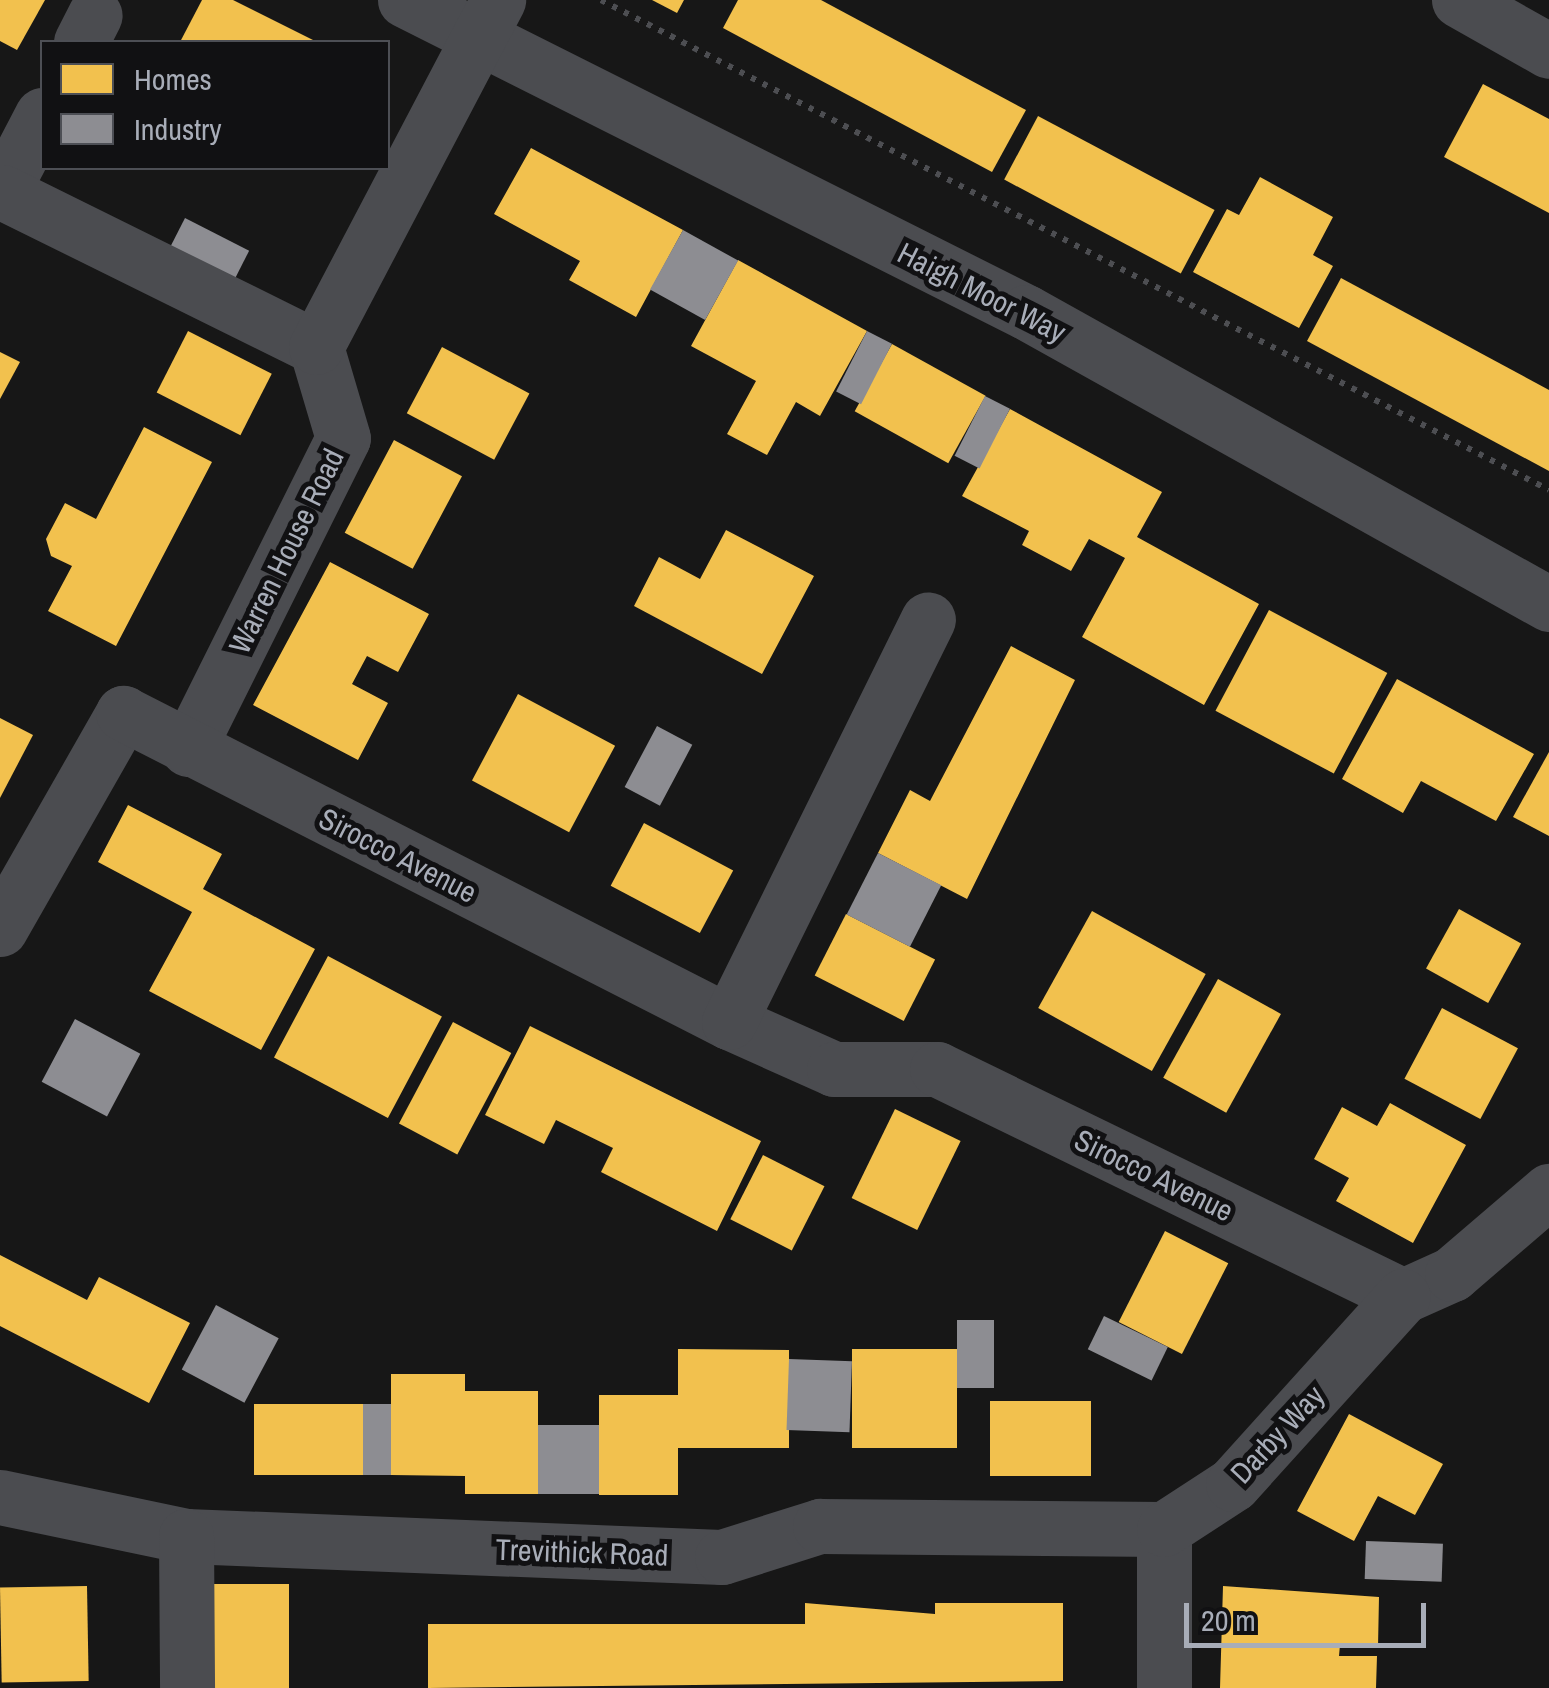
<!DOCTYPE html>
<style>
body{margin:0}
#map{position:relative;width:1549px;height:1688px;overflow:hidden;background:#171717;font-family:"Archivo Narrow",sans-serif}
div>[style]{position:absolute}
.homes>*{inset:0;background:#f2c14e;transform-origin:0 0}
.industry>*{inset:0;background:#8d8d92;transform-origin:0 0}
.path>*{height:6px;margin-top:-3px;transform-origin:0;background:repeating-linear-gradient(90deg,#4d4e52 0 5px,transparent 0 13px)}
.street>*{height:55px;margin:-27.5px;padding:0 27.5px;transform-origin:27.5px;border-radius:27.5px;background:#4b4c50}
span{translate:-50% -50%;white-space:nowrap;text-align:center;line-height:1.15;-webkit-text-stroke:10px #111113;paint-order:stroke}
.street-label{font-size:30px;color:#a8adb8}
.legend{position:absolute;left:40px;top:40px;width:350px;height:130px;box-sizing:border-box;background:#111113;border:2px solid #4d4f55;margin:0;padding:12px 18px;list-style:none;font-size:30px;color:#a8adb8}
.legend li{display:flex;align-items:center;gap:20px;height:50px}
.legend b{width:50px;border:2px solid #4d4f55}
.scale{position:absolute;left:1184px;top:1603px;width:242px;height:45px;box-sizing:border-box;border:5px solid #a8adb8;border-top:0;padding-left:12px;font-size:30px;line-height:35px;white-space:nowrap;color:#a8adb8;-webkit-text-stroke:8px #111113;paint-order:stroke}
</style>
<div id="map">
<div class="homes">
<i style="clip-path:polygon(0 0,45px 0,17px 50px,0 41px)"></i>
<i style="clip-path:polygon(202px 0,233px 0,317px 42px,180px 42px)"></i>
<i style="clip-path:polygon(652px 0,684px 0,677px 13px)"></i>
<i style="clip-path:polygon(738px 0,821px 0,1026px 110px,992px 172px,723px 28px)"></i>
<i style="clip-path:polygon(1483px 84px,1549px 119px,1549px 213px,1444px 157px)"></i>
<i style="left:1038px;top:116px;width:200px;height:72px;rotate:28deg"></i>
<i style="clip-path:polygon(531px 148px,683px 230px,636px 317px,569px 280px,580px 261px,494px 214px)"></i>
<i style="clip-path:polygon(1260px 177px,1333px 217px,1313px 255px,1333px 266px,1299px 328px,1193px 272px,1227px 209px,1239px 215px)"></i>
<i style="clip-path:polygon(738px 260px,867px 331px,820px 416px,796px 402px,767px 455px,727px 434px,756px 381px,691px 346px)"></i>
<i style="clip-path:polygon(1341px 278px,1549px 390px,1549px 471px,1307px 341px)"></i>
<i style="left:188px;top:331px;width:94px;height:69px;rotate:27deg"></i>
<i style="left:892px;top:344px;width:107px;height:77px;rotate:29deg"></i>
<i style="left:442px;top:347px;width:99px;height:75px;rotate:28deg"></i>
<i style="clip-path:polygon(0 352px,20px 362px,0 399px)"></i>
<i style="clip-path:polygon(1010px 409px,1162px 492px,1137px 537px,1259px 604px,1204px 705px,1082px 637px,1125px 558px,1089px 539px,1071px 571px,1022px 545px,1029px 531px,962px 496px)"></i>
<i style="clip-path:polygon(144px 427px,212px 462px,116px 646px,48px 611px,72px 566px,51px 556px,46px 539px,65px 503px,96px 519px)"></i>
<i style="left:394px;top:440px;width:77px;height:105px;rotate:28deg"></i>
<i style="clip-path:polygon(726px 530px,814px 576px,762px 674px,634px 606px,659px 557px,700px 579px)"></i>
<i style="clip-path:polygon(330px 562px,429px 614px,398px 672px,367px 656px,352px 684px,388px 703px,358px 760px,253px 705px)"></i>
<i style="left:1269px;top:610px;width:134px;height:114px;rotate:28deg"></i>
<i style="clip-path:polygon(1011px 646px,1075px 680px,967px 899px,878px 853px,910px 790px,930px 801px)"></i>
<i style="clip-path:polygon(1397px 679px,1534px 754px,1496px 821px,1421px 781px,1403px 813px,1342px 779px)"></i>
<i style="left:518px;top:694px;width:110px;height:98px;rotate:28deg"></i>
<i style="clip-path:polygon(0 718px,33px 735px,0 798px)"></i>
<i style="clip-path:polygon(1549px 752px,1549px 836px,1513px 817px)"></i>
<i style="clip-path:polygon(128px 805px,222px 854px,203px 889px,315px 949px,261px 1050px,149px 991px,192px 912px,98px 862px)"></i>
<i style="left:644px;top:823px;width:101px;height:71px;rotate:28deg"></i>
<i style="left:1459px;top:909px;width:71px;height:68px;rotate:29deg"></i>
<i style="left:1092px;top:911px;width:130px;height:111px;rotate:29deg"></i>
<i style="left:846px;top:914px;width:100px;height:69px;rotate:27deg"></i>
<i style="left:328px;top:956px;width:129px;height:115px;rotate:28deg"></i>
<i style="left:1218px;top:979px;width:72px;height:113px;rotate:29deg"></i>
<i style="left:1442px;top:1008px;width:86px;height:80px;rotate:28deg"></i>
<i style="left:453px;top:1022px;width:66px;height:115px;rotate:28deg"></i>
<i style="clip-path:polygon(530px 1026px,761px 1141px,717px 1231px,601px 1172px,613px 1148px,556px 1120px,544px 1144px,485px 1115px)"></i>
<i style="clip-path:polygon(1390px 1103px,1466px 1145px,1413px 1243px,1336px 1201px,1349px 1178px,1314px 1159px,1342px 1107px,1377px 1126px)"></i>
<i style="left:895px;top:1109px;width:73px;height:99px;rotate:26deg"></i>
<i style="left:763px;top:1155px;width:69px;height:72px;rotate:27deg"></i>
<i style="left:1165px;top:1231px;width:71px;height:102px;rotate:27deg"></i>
<i style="clip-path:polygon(0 1255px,87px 1300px,99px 1277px,190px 1323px,149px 1403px,0 1326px)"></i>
<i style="clip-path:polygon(678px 1349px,789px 1350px,789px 1448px,678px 1448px,678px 1495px,599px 1495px,599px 1395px,678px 1395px)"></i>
<i style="left:852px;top:1349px;width:105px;height:99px"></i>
<i style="clip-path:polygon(391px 1374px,465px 1374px,465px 1391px,538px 1391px,538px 1494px,465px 1494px,465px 1476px,391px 1475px)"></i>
<i style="left:990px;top:1401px;width:101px;height:75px"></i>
<i style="left:254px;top:1404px;width:109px;height:71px"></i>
<i style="clip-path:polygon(1349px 1414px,1443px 1464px,1415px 1515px,1378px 1496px,1354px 1541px,1297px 1511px)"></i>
<i style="left:208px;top:1584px;width:81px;height:104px"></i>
<i style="left:87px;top:1586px;width:95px;height:87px;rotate:89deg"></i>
<i style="clip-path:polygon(1223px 1586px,1379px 1597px,1378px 1647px,1340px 1645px,1339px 1656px,1377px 1656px,1376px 1688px,1220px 1688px)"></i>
<i style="clip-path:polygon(805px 1603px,935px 1614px,935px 1603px,1063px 1603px,1063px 1681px,428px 1688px,428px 1624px,805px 1624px)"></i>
</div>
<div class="industry">
<i style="left:185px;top:218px;width:72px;height:37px;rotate:27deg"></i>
<i style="left:683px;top:230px;width:63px;height:68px;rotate:29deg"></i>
<i style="left:867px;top:331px;width:28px;height:68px;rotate:27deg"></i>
<i style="left:985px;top:396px;width:28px;height:67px;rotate:27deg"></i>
<i style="left:657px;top:726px;width:40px;height:69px;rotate:28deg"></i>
<i style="left:878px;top:853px;width:71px;height:69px;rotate:27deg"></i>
<i style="left:75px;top:1019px;width:74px;height:71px;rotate:28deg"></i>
<i style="left:216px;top:1305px;width:71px;height:73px;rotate:28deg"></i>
<i style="left:1104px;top:1316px;width:71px;height:37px;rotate:26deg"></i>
<i style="left:957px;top:1320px;width:37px;height:68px"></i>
<i style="left:789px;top:1359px;width:63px;height:71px;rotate:2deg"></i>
<i style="left:363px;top:1404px;width:28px;height:71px"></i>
<i style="left:538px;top:1425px;width:61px;height:69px"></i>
<i style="left:1366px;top:1541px;width:77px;height:38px;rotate:2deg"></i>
</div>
<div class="path">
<i style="left:601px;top:0;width:1067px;rotate:27.33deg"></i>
</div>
<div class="street">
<i style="left:405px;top:0;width:695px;rotate:26.68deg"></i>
<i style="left:1026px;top:312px;width:599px;rotate:29.18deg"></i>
<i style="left:1459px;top:0;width:103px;rotate:29.5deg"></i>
<i style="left:81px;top:42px;width:30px;rotate:-63deg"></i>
<i style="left:42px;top:115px;width:87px;rotate:117.5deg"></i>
<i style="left:2px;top:192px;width:350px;rotate:26.3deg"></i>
<i style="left:188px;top:749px;width:347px;rotate:-63.5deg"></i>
<i style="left:343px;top:438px;width:95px;rotate:-106.5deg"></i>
<i style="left:316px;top:347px;width:392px;rotate:-62.3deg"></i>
<i style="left:0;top:929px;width:249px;rotate:-60.3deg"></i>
<i style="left:123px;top:713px;width:680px;rotate:27.02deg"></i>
<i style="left:729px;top:1022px;width:115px;rotate:24.1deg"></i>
<i style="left:834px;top:1069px;width:103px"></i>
<i style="left:937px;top:1069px;width:518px;rotate:25.97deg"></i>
<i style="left:1403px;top:1296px;width:54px;rotate:-24.2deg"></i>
<i style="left:1452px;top:1274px;width:128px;rotate:-40.6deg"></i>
<i style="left:729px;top:1022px;width:449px;rotate:-63.7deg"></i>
<i style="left:0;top:1497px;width:190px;rotate:11.8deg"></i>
<i style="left:186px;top:1536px;width:536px;rotate:2.24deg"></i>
<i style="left:722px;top:1557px;width:103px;rotate:-17.6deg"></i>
<i style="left:820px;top:1526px;width:344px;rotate:0.5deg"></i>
<i style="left:186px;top:1536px;width:152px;rotate:89.6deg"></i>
<i style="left:1164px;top:1688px;width:159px;rotate:-90deg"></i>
<i style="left:1164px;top:1529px;width:82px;rotate:-33.1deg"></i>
<i style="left:1233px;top:1484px;width:253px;rotate:-47.9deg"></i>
</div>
<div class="street-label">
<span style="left:982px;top:292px;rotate:27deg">Haigh Moor Way</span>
<span style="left:286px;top:551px;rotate:-64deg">Warren House Road</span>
<span style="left:398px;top:855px;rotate:27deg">Sirocco Avenue</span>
<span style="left:1154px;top:1175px;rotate:26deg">Sirocco Avenue</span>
<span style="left:1277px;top:1434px;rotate:-47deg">Darby Way</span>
<span style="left:582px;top:1552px;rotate:2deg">Trevithick Road</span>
</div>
<ul class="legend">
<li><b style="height:28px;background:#f2c14e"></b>Homes</li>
<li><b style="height:28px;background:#8d8d92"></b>Industry</li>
</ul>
<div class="scale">20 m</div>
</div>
